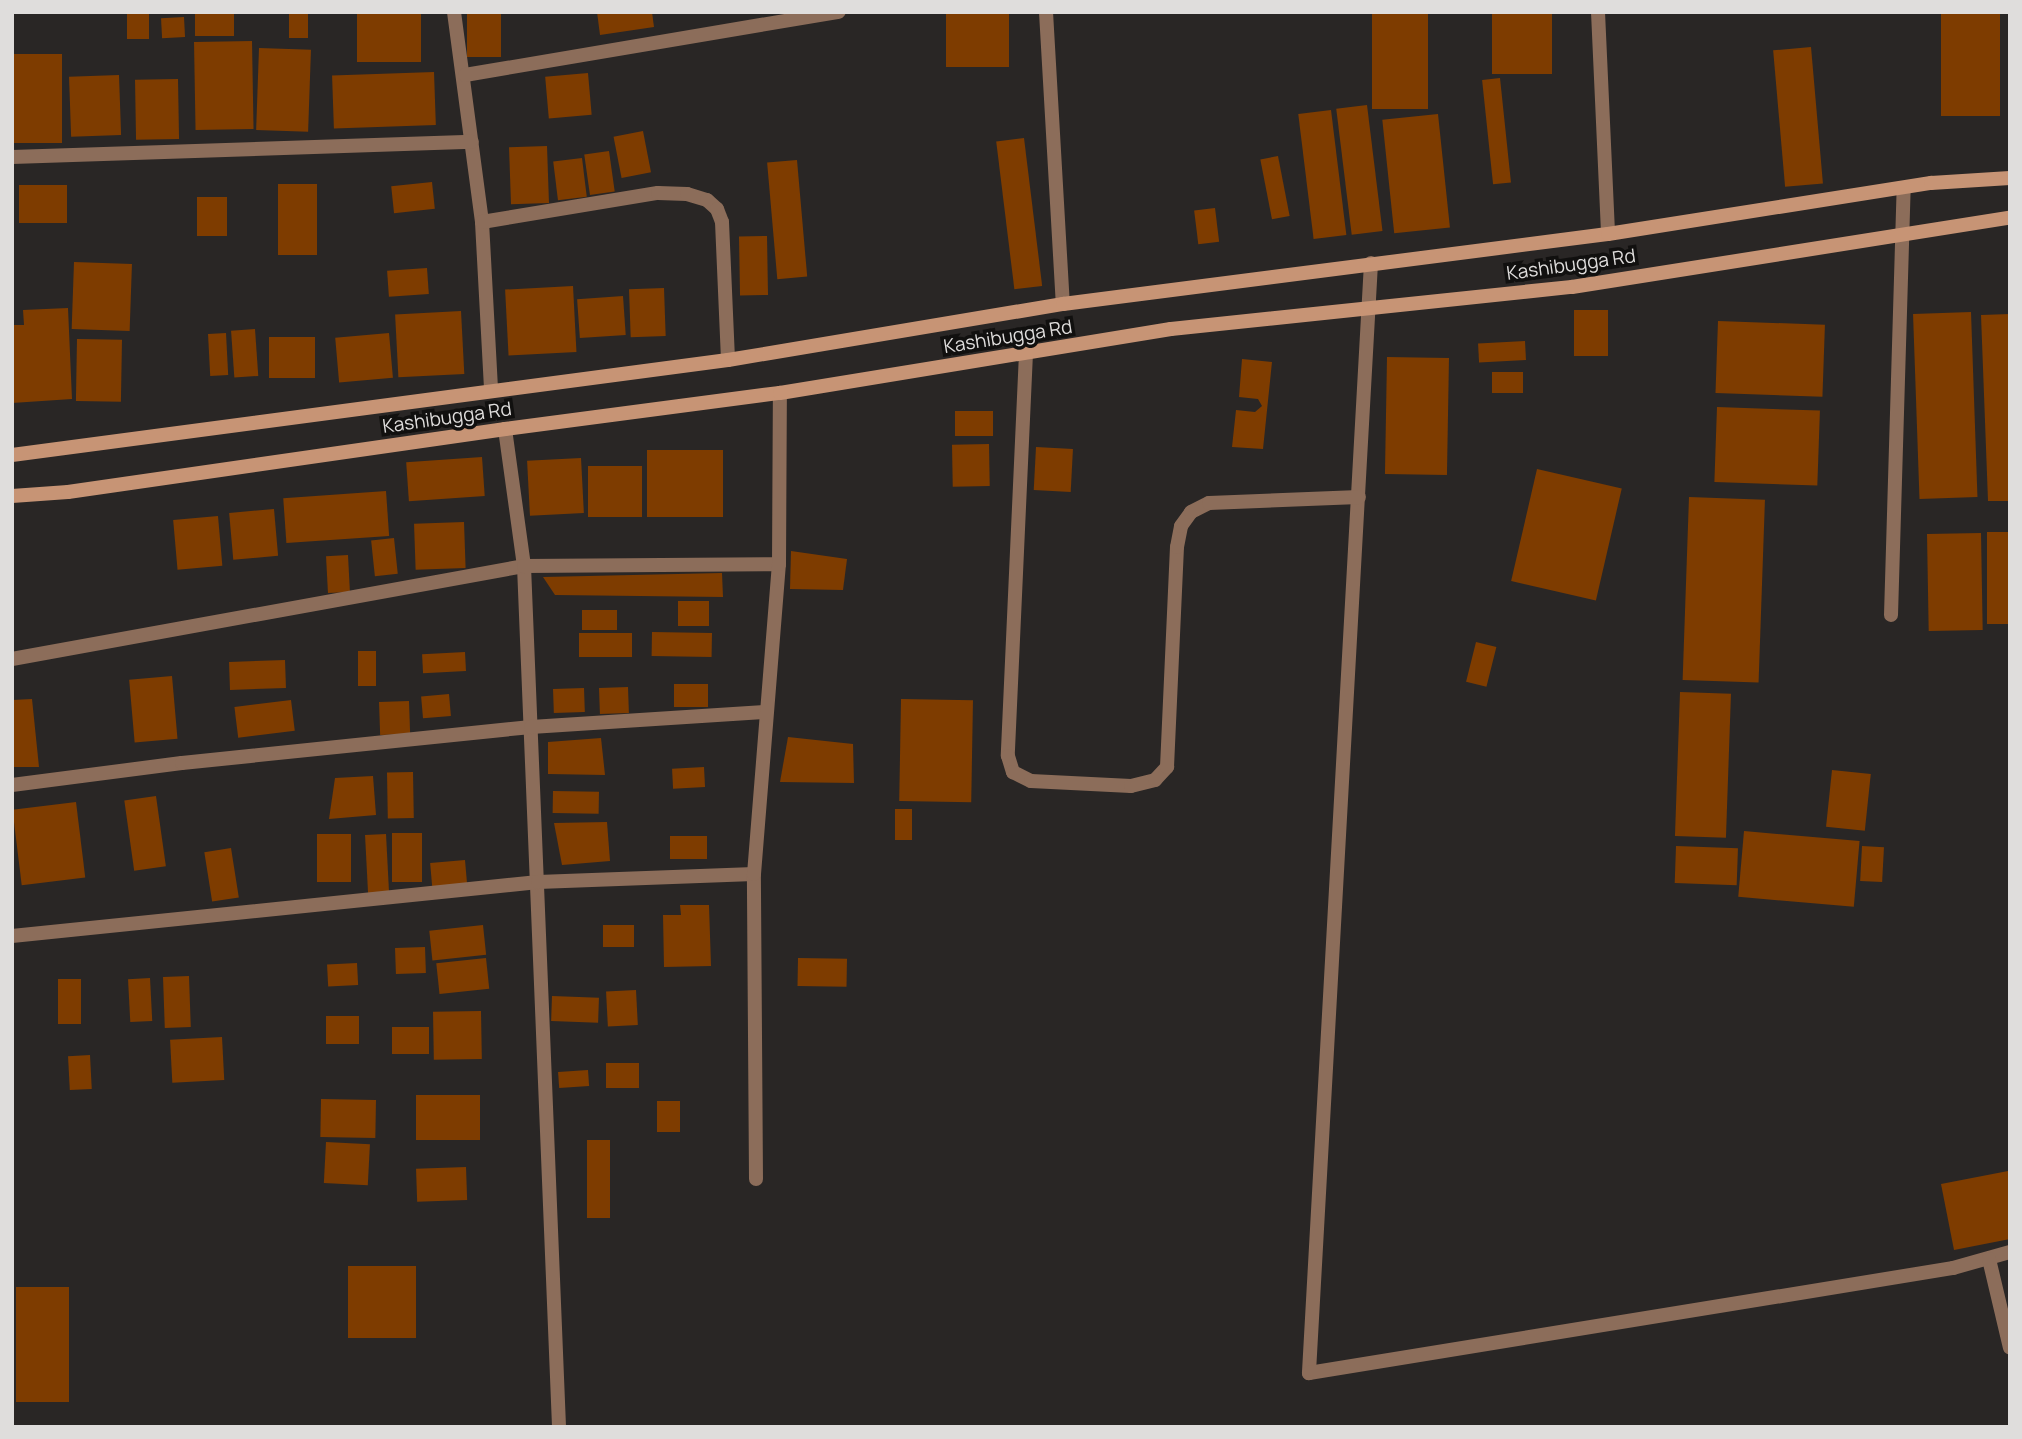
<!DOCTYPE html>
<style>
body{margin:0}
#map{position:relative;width:2022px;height:1439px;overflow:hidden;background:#292625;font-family:Manrope,sans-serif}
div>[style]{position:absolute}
.building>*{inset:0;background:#7e3c00;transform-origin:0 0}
.street>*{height:14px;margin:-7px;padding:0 7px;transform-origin:7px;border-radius:7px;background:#8c6d5a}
.secondary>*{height:14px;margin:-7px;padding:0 7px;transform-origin:7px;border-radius:7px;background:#c79475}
span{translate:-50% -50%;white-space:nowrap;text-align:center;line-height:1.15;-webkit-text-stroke:7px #11100f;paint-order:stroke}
.street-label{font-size:19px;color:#dfdddc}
.frame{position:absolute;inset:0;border:14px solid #dfdddc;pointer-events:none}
</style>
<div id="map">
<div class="building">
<i style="left:127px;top:12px;width:22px;height:27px"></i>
<i style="left:195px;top:12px;width:39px;height:24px"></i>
<i style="left:289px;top:12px;width:19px;height:26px"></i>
<i style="left:357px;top:12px;width:64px;height:50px"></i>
<i style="left:467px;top:12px;width:34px;height:45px"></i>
<i style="clip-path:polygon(597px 12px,652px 12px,654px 27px,600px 35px)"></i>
<i style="left:946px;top:12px;width:63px;height:55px"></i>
<i style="left:1372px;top:12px;width:56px;height:97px"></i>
<i style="left:1492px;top:12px;width:60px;height:62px"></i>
<i style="left:1941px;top:12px;width:59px;height:104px"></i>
<i style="left:184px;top:17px;width:20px;height:23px;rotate:87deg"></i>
<i style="left:252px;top:41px;width:88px;height:58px;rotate:89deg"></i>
<i style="left:1811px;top:47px;width:137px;height:38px;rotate:85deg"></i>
<i style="left:259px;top:48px;width:52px;height:82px;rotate:2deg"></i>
<i style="left:12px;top:54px;width:50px;height:89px"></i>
<i style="left:434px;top:72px;width:53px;height:102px;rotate:88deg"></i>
<i style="left:588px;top:73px;width:42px;height:43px;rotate:85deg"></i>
<i style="left:119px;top:75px;width:60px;height:50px;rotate:88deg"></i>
<i style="left:1500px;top:78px;width:105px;height:18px;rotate:84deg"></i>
<i style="left:178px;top:79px;width:60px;height:43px;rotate:89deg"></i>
<i style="left:1367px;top:105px;width:127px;height:31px;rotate:83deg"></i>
<i style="left:1331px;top:110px;width:126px;height:33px;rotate:83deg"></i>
<i style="left:1438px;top:114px;width:114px;height:56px;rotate:84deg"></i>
<i style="left:643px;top:131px;width:42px;height:30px;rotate:79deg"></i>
<i style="left:1024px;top:138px;width:149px;height:28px;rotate:83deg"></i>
<i style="left:547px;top:146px;width:57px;height:38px;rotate:88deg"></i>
<i style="left:609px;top:151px;width:41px;height:25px;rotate:82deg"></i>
<i style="left:1278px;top:156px;width:61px;height:18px;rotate:79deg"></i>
<i style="left:582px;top:158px;width:39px;height:29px;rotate:83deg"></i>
<i style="left:797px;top:160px;width:117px;height:30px;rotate:85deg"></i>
<i style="left:432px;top:182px;width:27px;height:41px;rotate:84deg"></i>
<i style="left:278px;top:184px;width:39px;height:71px"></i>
<i style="left:19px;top:185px;width:48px;height:38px"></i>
<i style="left:197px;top:197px;width:30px;height:39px"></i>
<i style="left:1215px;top:208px;width:34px;height:21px;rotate:83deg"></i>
<i style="left:767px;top:236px;width:59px;height:28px;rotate:89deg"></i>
<i style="left:74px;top:262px;width:58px;height:67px;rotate:2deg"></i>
<i style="left:427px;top:268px;width:26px;height:40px;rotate:86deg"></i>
<i style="left:573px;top:286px;width:66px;height:68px;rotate:87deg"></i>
<i style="left:664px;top:288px;width:48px;height:35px;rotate:88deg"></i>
<i style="left:623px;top:296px;width:39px;height:46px;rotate:86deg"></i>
<i style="clip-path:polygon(68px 308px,72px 399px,12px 403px,12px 325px,24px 325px,23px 310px)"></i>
<i style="left:1574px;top:310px;width:34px;height:46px"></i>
<i style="left:461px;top:311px;width:63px;height:66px;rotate:87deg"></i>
<i style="left:1971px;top:312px;width:185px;height:58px;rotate:88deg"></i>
<i style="clip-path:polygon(2010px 314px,2010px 501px,1988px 501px,1981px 315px)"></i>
<i style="left:1718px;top:321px;width:107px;height:72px;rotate:2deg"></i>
<i style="left:255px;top:329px;width:47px;height:24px;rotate:86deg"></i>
<i style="left:226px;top:333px;width:42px;height:18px;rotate:87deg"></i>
<i style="left:389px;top:333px;width:45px;height:54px;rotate:85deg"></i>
<i style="left:269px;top:337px;width:46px;height:41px"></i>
<i style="left:77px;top:339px;width:45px;height:62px;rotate:1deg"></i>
<i style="left:1525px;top:341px;width:19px;height:47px;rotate:87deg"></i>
<i style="left:1387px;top:357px;width:62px;height:117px;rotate:1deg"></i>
<i style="clip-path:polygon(1242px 359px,1272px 362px,1263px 449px,1232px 447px,1236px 410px,1255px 412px,1262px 406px,1258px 399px,1239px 397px)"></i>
<i style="left:1492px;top:372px;width:31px;height:21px"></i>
<i style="left:1717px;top:407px;width:103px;height:75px;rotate:2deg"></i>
<i style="left:955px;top:411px;width:38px;height:25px"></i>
<i style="left:989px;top:444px;width:42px;height:37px;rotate:89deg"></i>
<i style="left:1036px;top:447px;width:37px;height:43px;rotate:3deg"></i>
<i style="left:647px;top:450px;width:76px;height:67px"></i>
<i style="left:482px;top:457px;width:39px;height:76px;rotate:86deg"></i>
<i style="left:581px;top:458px;width:55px;height:54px;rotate:87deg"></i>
<i style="left:588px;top:466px;width:54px;height:51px"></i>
<i style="left:1537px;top:469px;width:87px;height:115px;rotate:13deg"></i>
<i style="left:386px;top:491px;width:45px;height:103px;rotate:86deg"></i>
<i style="left:1689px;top:497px;width:76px;height:183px;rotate:2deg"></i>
<i style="left:274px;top:509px;width:47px;height:45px;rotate:85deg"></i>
<i style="left:218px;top:516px;width:50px;height:45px;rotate:85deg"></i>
<i style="left:464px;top:522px;width:46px;height:50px;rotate:88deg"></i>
<i style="left:2010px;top:532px;width:92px;height:23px;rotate:90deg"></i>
<i style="left:1981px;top:533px;width:97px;height:54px;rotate:89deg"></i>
<i style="left:394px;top:538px;width:36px;height:23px;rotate:84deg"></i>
<i style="clip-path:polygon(791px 551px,847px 559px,843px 590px,790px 589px)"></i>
<i style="left:348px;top:555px;width:37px;height:22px;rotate:87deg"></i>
<i style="clip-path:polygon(722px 573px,723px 597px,555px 595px,543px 577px)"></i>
<i style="left:709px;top:601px;width:25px;height:31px;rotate:90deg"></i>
<i style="left:582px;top:610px;width:35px;height:20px"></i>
<i style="left:652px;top:632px;width:60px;height:24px;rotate:1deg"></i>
<i style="left:579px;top:633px;width:53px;height:24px"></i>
<i style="left:1476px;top:642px;width:21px;height:41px;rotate:14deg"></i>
<i style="left:358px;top:651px;width:18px;height:35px"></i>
<i style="left:465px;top:652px;width:19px;height:43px;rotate:87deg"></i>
<i style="left:285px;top:660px;width:28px;height:56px;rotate:88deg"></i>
<i style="left:172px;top:676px;width:63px;height:43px;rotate:85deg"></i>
<i style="left:708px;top:684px;width:23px;height:34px;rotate:90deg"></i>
<i style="left:628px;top:687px;width:26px;height:29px;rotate:88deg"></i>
<i style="left:584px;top:688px;width:24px;height:31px;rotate:88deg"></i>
<i style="left:1680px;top:692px;width:51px;height:144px;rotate:2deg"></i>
<i style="left:449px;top:694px;width:22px;height:28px;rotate:85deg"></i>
<i style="clip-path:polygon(32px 699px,39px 767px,12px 767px,12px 700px)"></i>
<i style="left:901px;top:699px;width:72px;height:102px;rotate:1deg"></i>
<i style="left:291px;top:700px;width:31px;height:57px;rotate:83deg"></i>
<i style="left:409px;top:701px;width:33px;height:30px;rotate:88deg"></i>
<i style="clip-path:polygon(788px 737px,853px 744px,854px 783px,780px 782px)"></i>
<i style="clip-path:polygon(601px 738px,605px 775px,548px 774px,548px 742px)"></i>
<i style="left:704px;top:767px;width:20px;height:32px;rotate:87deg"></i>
<i style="left:1832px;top:770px;width:39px;height:57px;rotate:6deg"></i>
<i style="left:413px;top:772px;width:46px;height:26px;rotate:89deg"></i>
<i style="clip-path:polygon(373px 776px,376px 815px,329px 819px,335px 778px)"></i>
<i style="left:553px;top:791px;width:46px;height:22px;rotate:1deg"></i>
<i style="left:156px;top:796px;width:71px;height:32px;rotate:82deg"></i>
<i style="left:76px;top:802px;width:76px;height:64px;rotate:83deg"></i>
<i style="left:895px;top:809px;width:17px;height:31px"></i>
<i style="clip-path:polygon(607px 822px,610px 861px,562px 865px,554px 823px)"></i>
<i style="left:1744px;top:831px;width:116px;height:66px;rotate:5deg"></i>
<i style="left:392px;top:833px;width:30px;height:49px"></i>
<i style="left:317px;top:834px;width:34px;height:48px"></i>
<i style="left:386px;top:834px;width:62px;height:21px;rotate:87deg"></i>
<i style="left:670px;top:836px;width:37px;height:23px"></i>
<i style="left:1676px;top:846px;width:62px;height:37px;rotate:2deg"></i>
<i style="left:1862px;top:846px;width:22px;height:35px;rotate:3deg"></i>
<i style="left:231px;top:848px;width:50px;height:27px;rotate:81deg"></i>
<i style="left:465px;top:860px;width:24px;height:35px;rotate:85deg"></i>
<i style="clip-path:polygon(680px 905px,709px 905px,711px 966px,664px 967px,663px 915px,681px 915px)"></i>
<i style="left:483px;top:925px;width:30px;height:54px;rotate:84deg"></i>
<i style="left:603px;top:925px;width:31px;height:22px"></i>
<i style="left:425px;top:947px;width:26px;height:30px;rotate:88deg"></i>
<i style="left:486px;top:958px;width:31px;height:50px;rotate:84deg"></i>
<i style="left:798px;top:958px;width:49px;height:28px;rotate:1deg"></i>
<i style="left:357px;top:963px;width:22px;height:30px;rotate:87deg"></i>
<i style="left:189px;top:976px;width:51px;height:26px;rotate:88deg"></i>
<i style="left:150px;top:978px;width:43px;height:22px;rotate:87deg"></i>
<i style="left:58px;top:979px;width:23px;height:45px"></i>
<i style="left:636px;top:990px;width:35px;height:30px;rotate:87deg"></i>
<i style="left:552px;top:996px;width:47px;height:25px;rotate:2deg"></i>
<i style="left:481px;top:1011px;width:48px;height:48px;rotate:89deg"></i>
<i style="left:326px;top:1016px;width:33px;height:28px"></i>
<i style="left:392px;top:1027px;width:37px;height:27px"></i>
<i style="left:222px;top:1037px;width:43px;height:52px;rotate:87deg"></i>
<i style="left:90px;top:1055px;width:34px;height:22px;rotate:87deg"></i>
<i style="left:606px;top:1063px;width:33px;height:25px"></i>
<i style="left:588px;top:1070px;width:16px;height:30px;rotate:86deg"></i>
<i style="left:480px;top:1095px;width:45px;height:64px;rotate:90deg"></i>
<i style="left:321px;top:1099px;width:55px;height:38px;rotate:1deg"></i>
<i style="left:657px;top:1101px;width:23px;height:31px"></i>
<i style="left:587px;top:1140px;width:23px;height:78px"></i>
<i style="left:326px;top:1142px;width:44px;height:41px;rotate:3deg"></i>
<i style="left:466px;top:1167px;width:33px;height:50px;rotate:88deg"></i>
<i style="clip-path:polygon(2008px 1171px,2010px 1239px,1954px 1250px,1941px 1184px)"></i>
<i style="left:416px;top:1266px;width:72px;height:68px;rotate:90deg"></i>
<i style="left:16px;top:1287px;width:53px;height:115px"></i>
</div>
<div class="street">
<i style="left:454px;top:12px;width:212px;rotate:82.4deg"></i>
<i style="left:482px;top:222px;width:167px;rotate:86.9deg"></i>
<i style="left:1046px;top:12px;width:292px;rotate:86.7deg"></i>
<i style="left:1598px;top:12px;width:222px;rotate:87.4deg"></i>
<i style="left:465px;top:75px;width:379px;rotate:-9.6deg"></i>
<i style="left:12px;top:157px;width:460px;rotate:-1.9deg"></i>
<i style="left:482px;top:222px;width:178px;rotate:-9.4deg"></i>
<i style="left:658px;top:193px;width:29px;rotate:2deg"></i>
<i style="left:687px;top:194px;width:21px;rotate:17deg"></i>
<i style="left:707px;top:200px;width:13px;rotate:42deg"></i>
<i style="left:717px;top:209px;width:14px;rotate:69deg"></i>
<i style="left:722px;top:222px;width:138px;rotate:87.5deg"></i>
<i style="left:1371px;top:263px;width:1112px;rotate:93.2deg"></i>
<i style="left:1309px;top:1373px;width:653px;rotate:-9.26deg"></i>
<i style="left:1953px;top:1268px;width:59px;rotate:-15.7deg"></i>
<i style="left:1026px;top:353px;width:403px;rotate:92.6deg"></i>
<i style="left:1008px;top:756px;width:17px;rotate:73deg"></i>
<i style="left:1013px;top:772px;width:20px;rotate:27deg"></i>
<i style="left:1031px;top:781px;width:100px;rotate:2.9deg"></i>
<i style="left:1131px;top:786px;width:25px;rotate:-14deg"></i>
<i style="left:1155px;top:780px;width:18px;rotate:-47deg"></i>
<i style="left:1167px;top:767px;width:220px;rotate:-87.4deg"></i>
<i style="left:1177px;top:547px;width:21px;rotate:-79deg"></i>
<i style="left:1181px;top:526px;width:17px;rotate:-54deg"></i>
<i style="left:1191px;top:512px;width:20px;rotate:-27deg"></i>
<i style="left:1209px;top:503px;width:150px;rotate:-2.3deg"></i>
<i style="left:505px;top:429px;width:138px;rotate:82.1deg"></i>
<i style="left:524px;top:566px;width:862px;rotate:87.67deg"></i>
<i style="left:1891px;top:615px;width:427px;rotate:-88.3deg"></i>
<i style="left:12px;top:659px;width:520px;rotate:-10.29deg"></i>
<i style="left:524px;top:566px;width:255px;rotate:-0.4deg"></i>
<i style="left:12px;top:785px;width:171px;rotate:-7.4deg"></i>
<i style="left:182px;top:763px;width:351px;rotate:-5.9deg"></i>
<i style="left:531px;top:727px;width:235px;rotate:-3.7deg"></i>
<i style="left:12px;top:936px;width:529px;rotate:-5.86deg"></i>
<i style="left:538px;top:882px;width:216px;rotate:-2.1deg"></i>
<i style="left:756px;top:1179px;width:305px;rotate:-90.4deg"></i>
<i style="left:754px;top:874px;width:311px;rotate:-85.4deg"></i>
<i style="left:779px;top:564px;width:171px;rotate:-89.7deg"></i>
<i style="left:1989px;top:1259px;width:91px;rotate:76.7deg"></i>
</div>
<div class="secondary">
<i style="left:12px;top:455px;width:722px;rotate:-7.56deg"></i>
<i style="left:728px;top:360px;width:340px;rotate:-9.5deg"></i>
<i style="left:1063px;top:304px;width:549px;rotate:-7.32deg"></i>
<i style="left:1608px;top:234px;width:327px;rotate:-9deg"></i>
<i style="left:1931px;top:183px;width:79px;rotate:-3.6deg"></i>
<i style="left:12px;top:496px;width:56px;rotate:-4.1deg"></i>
<i style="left:68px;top:492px;width:442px;rotate:-8.2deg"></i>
<i style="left:505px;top:429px;width:277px;rotate:-7.5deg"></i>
<i style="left:780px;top:393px;width:396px;rotate:-9.3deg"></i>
<i style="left:1171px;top:329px;width:403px;rotate:-6deg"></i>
<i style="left:1572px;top:287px;width:443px;rotate:-9deg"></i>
</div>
<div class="street-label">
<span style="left:1571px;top:265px;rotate:-8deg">Kashibugga Rd</span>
<span style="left:1008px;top:337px;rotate:-9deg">Kashibugga Rd</span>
<span style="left:447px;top:418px;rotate:-8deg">Kashibugga Rd</span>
</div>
<div class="frame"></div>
</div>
